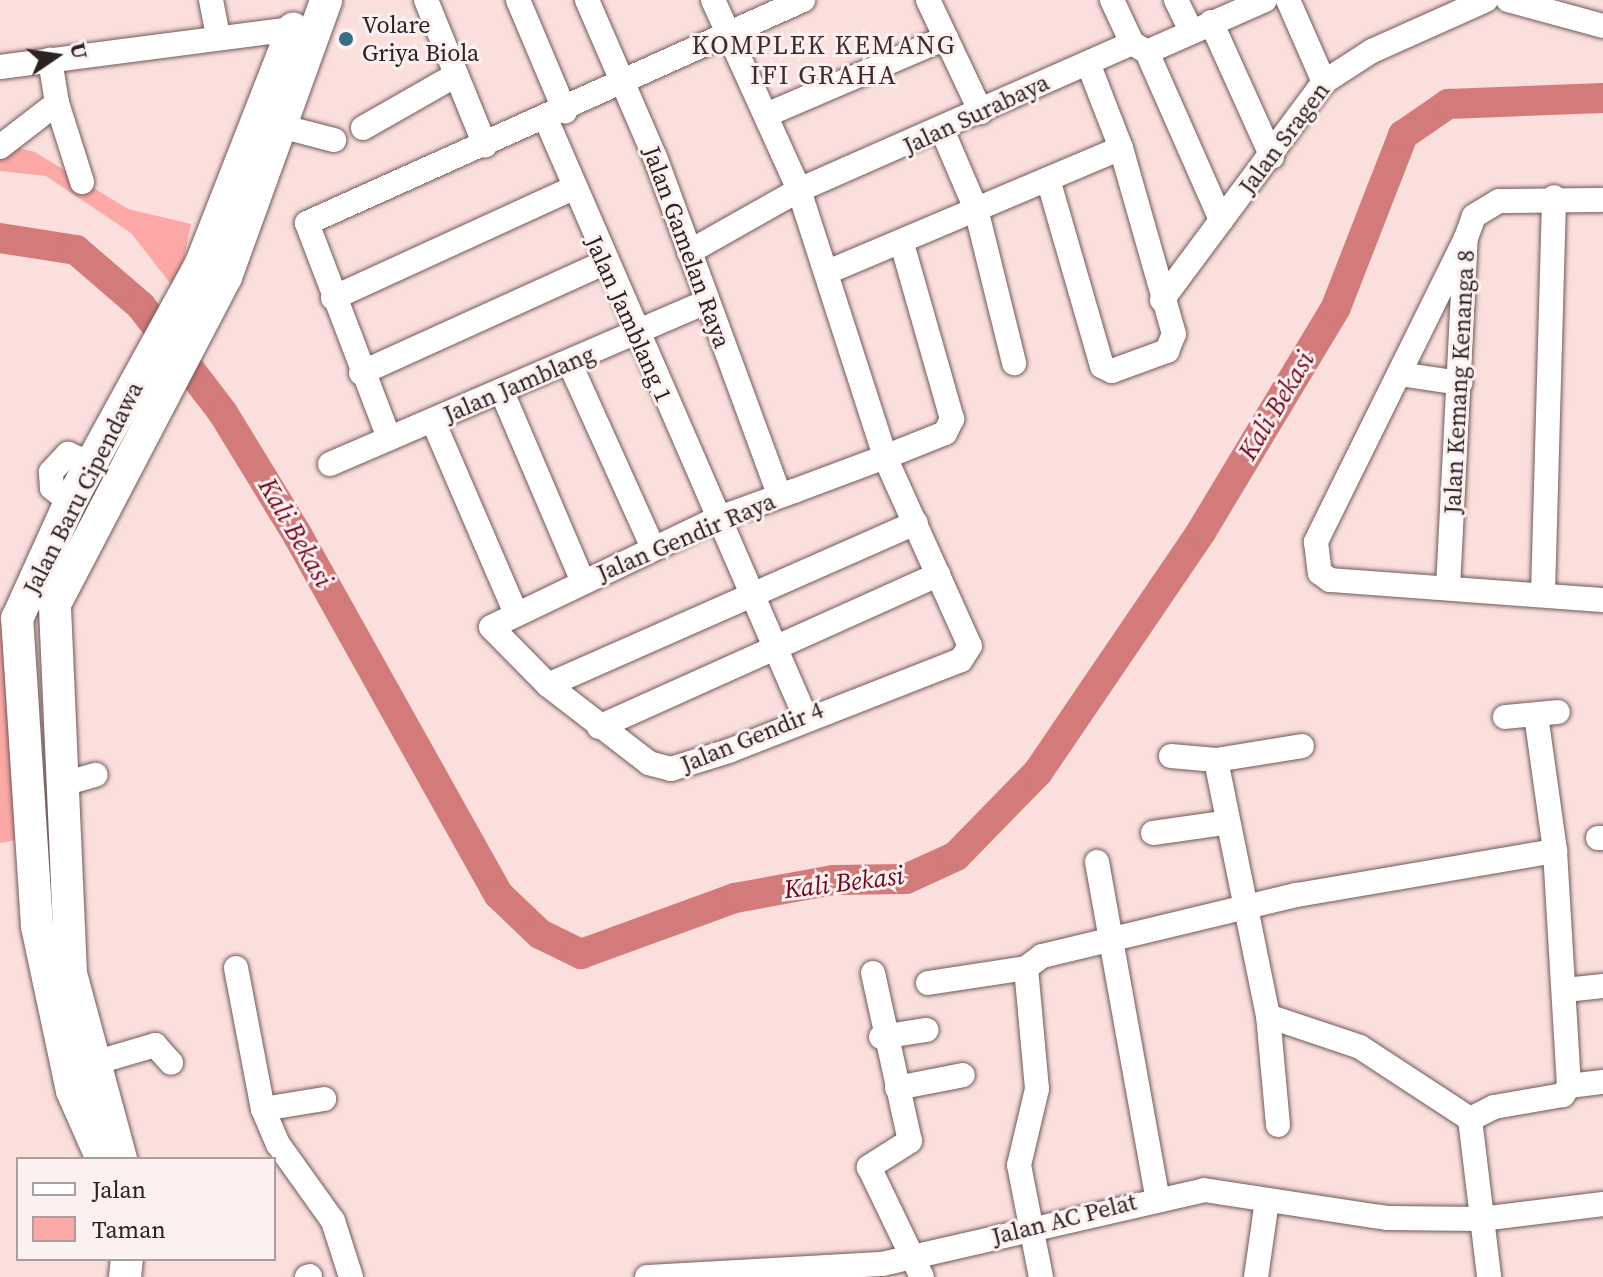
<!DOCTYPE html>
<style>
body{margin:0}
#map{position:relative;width:1603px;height:1277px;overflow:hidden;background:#fadfdd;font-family:"Source Serif 4",serif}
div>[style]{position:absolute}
.green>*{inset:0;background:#fca8a6}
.river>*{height:30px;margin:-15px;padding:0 15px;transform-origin:15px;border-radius:15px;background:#d27b7a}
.roads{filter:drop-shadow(0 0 2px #715a59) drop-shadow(0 0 2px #715a59)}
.minor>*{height:24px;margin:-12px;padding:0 12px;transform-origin:12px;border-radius:12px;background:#fff}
.major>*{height:32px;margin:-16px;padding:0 16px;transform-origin:16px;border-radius:16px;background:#fff}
.dots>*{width:22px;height:22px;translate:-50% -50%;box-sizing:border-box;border:4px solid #fcf0f0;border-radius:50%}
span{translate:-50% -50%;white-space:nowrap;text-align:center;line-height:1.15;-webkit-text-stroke:6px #fcf0f0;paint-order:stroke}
.poi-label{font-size:24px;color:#2c2222}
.left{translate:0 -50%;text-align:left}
.street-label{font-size:24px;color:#2c2222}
.neighbourhood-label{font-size:26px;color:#402b2b;letter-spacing:2px}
.water-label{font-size:26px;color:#720218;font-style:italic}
.legend{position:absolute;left:16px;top:1157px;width:260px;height:104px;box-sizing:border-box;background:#fcf0f0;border:2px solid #a99e9e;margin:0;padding:10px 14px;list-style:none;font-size:24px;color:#2c2222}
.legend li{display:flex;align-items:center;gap:16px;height:40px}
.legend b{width:40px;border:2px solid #a99e9e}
.north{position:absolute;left:16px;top:16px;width:80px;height:80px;-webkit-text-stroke:6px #fcf0f0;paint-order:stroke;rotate:77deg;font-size:22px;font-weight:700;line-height:32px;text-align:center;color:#2c2222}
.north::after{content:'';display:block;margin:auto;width:28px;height:36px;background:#2c2222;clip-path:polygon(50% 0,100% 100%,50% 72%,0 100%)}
</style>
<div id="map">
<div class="green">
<i style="clip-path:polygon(8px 145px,35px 152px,128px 209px,191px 224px,177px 292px,131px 233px,46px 176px,0 171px,0 147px)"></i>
<i style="clip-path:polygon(0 605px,32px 837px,0 843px)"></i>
</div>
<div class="river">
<i style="left:0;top:238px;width:77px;rotate:9deg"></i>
<i style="left:76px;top:250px;width:86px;rotate:40.7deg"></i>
<i style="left:141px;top:306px;width:135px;rotate:52.5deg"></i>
<i style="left:223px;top:413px;width:144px;rotate:58.6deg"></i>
<i style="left:298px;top:536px;width:411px;rotate:60.8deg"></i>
<i style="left:499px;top:895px;width:57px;rotate:43.6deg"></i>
<i style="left:540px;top:934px;width:46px;rotate:26deg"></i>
<i style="left:581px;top:954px;width:164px;rotate:-20deg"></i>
<i style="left:735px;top:898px;width:100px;rotate:-10.4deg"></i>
<i style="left:833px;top:880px;width:73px;rotate:-0.8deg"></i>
<i style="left:906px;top:879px;width:55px;rotate:-24.7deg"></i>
<i style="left:956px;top:856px;width:117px;rotate:-45.7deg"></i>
<i style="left:1038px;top:772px;width:290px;rotate:-55.8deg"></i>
<i style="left:1201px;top:532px;width:262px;rotate:-59deg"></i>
<i style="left:1336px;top:307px;width:185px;rotate:-68.7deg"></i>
<i style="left:1403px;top:135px;width:55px;rotate:-34.6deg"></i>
<i style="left:1448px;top:104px;width:155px;rotate:-2.2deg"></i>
</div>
<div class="roads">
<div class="minor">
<i style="left:211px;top:0;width:37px;rotate:79deg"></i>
<i style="left:426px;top:0;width:157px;rotate:67.9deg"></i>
<i style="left:518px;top:0;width:121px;rotate:67.1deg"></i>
<i style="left:587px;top:0;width:171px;rotate:66.6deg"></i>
<i style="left:655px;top:157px;width:361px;rotate:69.8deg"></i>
<i style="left:713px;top:0;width:209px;rotate:65.6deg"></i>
<i style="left:799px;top:190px;width:281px;rotate:72.1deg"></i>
<i style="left:885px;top:457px;width:207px;rotate:65.8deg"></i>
<i style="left:970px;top:646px;width:17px;rotate:123deg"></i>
<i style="left:961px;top:660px;width:249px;rotate:158.6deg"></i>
<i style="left:729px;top:751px;width:61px;rotate:162.8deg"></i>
<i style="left:671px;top:769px;width:23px;rotate:-165deg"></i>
<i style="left:649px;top:763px;width:128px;rotate:-142.3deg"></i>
<i style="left:548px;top:685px;width:81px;rotate:-134.5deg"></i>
<i style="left:491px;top:627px;width:253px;rotate:-25.6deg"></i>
<i style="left:719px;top:518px;width:80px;rotate:-19.8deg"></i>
<i style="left:794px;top:491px;width:97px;rotate:-20.5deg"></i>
<i style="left:885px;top:457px;width:65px;rotate:-21.8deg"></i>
<i style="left:945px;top:433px;width:16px;rotate:-63deg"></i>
<i style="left:952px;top:419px;width:182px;rotate:-105.9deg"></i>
<i style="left:928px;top:0;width:124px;rotate:64.7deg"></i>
<i style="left:1112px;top:0;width:47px;rotate:65.1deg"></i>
<i style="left:1176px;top:0;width:34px;rotate:64deg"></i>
<i style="left:1288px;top:0;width:90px;rotate:66.3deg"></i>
<i style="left:1508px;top:0;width:98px;rotate:15.3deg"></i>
<i style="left:1211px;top:22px;width:148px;rotate:65.7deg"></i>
<i style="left:1147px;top:52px;width:184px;rotate:66.2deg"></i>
<i style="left:0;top:67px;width:295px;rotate:-7.4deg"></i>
<i style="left:57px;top:103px;width:83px;rotate:72.4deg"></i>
<i style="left:766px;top:115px;width:196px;rotate:-23.2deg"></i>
<i style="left:546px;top:119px;width:651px;rotate:66.55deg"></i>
<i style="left:280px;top:126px;width:56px;rotate:14.5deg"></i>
<i style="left:363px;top:128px;width:107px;rotate:-29.7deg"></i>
<i style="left:943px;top:132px;width:84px;rotate:66.8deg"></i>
<i style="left:976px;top:209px;width:159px;rotate:76.1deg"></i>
<i style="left:0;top:147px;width:72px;rotate:-37.7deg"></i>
<i style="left:57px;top:103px;width:44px;rotate:-99.2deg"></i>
<i style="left:1048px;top:179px;width:195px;rotate:73.9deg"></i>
<i style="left:1102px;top:366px;width:11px;rotate:27deg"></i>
<i style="left:1112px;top:371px;width:59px;rotate:-20deg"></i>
<i style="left:1167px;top:351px;width:18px;rotate:-68deg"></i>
<i style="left:1174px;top:334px;width:193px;rotate:-105.9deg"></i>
<i style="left:1121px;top:148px;width:91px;rotate:-111.2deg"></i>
<i style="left:1466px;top:238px;width:339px;rotate:116.3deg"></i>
<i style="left:1316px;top:542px;width:31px;rotate:83deg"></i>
<i style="left:1320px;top:573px;width:12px;rotate:35deg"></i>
<i style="left:1330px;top:580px;width:274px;rotate:4.2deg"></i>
<i style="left:689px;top:252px;width:126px;rotate:-29.4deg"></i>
<i style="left:799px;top:190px;width:364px;rotate:-23.8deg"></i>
<i style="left:1132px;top:43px;width:17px;rotate:31deg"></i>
<i style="left:1147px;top:52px;width:129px;rotate:-23.8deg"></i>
<i style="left:830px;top:271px;width:316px;rotate:-22.9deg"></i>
<i style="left:333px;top:298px;width:264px;rotate:-24.6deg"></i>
<i style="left:1162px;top:300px;width:272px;rotate:-53.4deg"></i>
<i style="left:1324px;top:82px;width:57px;rotate:-32.9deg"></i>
<i style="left:1372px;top:51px;width:125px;rotate:-24.1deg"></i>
<i style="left:570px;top:364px;width:202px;rotate:65.7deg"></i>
<i style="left:361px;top:373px;width:267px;rotate:-24.4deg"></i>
<i style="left:1400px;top:374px;width:61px;rotate:8.5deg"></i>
<i style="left:502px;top:392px;width:207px;rotate:66.9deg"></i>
<i style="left:433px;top:421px;width:207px;rotate:66.7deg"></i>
<i style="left:389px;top:438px;width:230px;rotate:-110.9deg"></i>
<i style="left:307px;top:223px;width:544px;rotate:-24.21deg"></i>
<i style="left:330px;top:464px;width:410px;rotate:-23.3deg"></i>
<i style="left:70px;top:502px;width:23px;rotate:-142deg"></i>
<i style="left:52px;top:488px;width:16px;rotate:-94deg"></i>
<i style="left:51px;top:472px;width:25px;rotate:-47deg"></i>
<i style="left:68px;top:454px;width:26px;rotate:23deg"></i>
<i style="left:1448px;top:588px;width:350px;rotate:-87.1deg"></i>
<i style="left:1466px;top:238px;width:23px;rotate:-70deg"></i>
<i style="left:1474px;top:216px;width:29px;rotate:-31deg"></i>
<i style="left:1499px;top:201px;width:104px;rotate:-0.6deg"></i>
<i style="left:1543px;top:594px;width:397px;rotate:-88.4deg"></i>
<i style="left:548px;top:685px;width:402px;rotate:-23.8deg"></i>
<i style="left:1536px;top:715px;width:137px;rotate:82deg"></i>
<i style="left:1505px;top:717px;width:53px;rotate:-5.4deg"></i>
<i style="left:599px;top:727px;width:372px;rotate:-24.2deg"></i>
<i style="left:1171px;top:756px;width:45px;rotate:5.1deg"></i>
<i style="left:60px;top:785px;width:37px;rotate:-16deg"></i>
<i style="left:1153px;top:833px;width:71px;rotate:-8.1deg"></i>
<i style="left:1598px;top:838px;width:5px"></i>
<i style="left:1097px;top:862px;width:339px;rotate:79.8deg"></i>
<i style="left:236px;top:968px;width:144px;rotate:79.2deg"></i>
<i style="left:263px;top:1109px;width:38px;rotate:67deg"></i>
<i style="left:278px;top:1144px;width:95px;rotate:54.5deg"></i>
<i style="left:333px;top:1221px;width:59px;rotate:72.2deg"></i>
<i style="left:1026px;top:968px;width:121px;rotate:84.8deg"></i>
<i style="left:1037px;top:1089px;width:78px;rotate:103.3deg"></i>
<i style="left:1019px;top:1165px;width:114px;rotate:78.9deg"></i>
<i style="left:873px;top:973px;width:172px;rotate:77.6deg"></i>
<i style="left:910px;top:1141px;width:49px;rotate:147.6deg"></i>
<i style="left:869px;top:1167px;width:122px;rotate:64.3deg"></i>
<i style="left:928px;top:983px;width:99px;rotate:-8.7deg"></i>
<i style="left:1026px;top:968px;width:20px;rotate:-37deg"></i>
<i style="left:1042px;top:956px;width:262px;rotate:-13.5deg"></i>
<i style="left:1297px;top:895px;width:262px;rotate:-9.7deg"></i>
<i style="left:1555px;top:851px;width:235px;rotate:86.6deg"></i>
<i style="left:1569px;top:1086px;width:11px;rotate:124deg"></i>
<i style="left:1563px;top:1095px;width:70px;rotate:170.1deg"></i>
<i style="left:1494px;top:1107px;width:27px;rotate:153deg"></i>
<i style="left:1470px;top:1119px;width:159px;rotate:83.1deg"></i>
<i style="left:1565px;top:990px;width:38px;rotate:-6deg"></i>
<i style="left:1268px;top:1016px;width:97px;rotate:18.6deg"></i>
<i style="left:1360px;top:1047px;width:131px;rotate:33.2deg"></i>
<i style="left:881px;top:1037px;width:46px;rotate:-8.8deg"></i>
<i style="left:94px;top:1063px;width:64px;rotate:-16.4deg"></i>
<i style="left:155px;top:1045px;width:24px;rotate:48deg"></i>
<i style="left:1569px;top:1086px;width:34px;rotate:-7deg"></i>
<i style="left:897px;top:1088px;width:67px;rotate:-11.1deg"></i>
<i style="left:263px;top:1109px;width:62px;rotate:-9.3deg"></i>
<i style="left:1278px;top:1125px;width:109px;rotate:-95.2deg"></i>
<i style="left:1268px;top:1016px;width:261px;rotate:-101.5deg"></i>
<i style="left:1216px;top:760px;width:87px;rotate:-9.2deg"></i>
<i style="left:307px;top:1277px;width:3px;rotate:-18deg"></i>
<i style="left:647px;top:1277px;width:235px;rotate:-3.2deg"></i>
<i style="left:882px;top:1264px;width:330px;rotate:-12.9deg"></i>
<i style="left:1204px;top:1190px;width:185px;rotate:8.7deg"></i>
<i style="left:1387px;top:1218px;width:94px;rotate:0.6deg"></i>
<i style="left:1481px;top:1219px;width:123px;rotate:-7deg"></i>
<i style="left:1256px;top:1277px;width:77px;rotate:-81.8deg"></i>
</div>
<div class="major">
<i style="left:102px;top:1159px;width:74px;rotate:-113.8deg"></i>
<i style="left:72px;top:1091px;width:169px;rotate:-102deg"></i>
<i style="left:37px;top:926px;width:308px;rotate:-93.7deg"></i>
<i style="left:17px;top:619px;width:128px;rotate:-65.6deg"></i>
<i style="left:70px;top:502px;width:269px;rotate:-61.2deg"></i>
<i style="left:200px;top:266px;width:255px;rotate:-68.6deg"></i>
<i style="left:121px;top:1159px;width:192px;rotate:-105.1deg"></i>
<i style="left:71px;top:974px;width:370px;rotate:-92.5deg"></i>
<i style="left:55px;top:604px;width:369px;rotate:-62.4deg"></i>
<i style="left:226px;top:277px;width:294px;rotate:-70.1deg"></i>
<i style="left:125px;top:1277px;width:18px;rotate:-84deg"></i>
</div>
</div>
<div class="dots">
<i style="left:346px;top:39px;background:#366e88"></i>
</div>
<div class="poi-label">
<span class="left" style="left:362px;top:39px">Volare<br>Griya Biola</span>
</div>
<div class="street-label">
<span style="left:976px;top:114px;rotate:-25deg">Jalan Surabaya</span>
<span style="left:1284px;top:138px;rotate:-53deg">Jalan Sragen</span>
<span style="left:687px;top:247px;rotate:70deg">Jalan Gamelan Raya</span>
<span style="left:629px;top:319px;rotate:66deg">Jalan Jamblang 1</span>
<span style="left:1459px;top:382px;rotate:-87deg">Jalan Kemang Kenanga 8</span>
<span style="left:519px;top:384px;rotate:-23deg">Jalan Jamblang</span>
<span style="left:83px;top:488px;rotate:-63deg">Jalan Baru Cipendawa</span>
<span style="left:686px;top:537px;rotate:-23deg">Jalan Gendir Raya</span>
<span style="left:752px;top:737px;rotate:-22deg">Jalan Gendir 4</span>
<span style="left:1064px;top:1219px;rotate:-14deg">Jalan AC Pelat</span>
</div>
<div class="neighbourhood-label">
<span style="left:824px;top:61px">KOMPLEK KEMANG<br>IFI GRAHA</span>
</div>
<div class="water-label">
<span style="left:1277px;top:406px;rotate:-59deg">Kali Bekasi</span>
<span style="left:295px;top:533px;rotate:60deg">Kali Bekasi</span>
<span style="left:844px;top:883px;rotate:-7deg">Kali Bekasi</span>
</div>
<ul class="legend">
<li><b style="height:10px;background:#fff"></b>Jalan</li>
<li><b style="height:22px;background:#fca8a6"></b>Taman</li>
</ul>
<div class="north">U</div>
</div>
